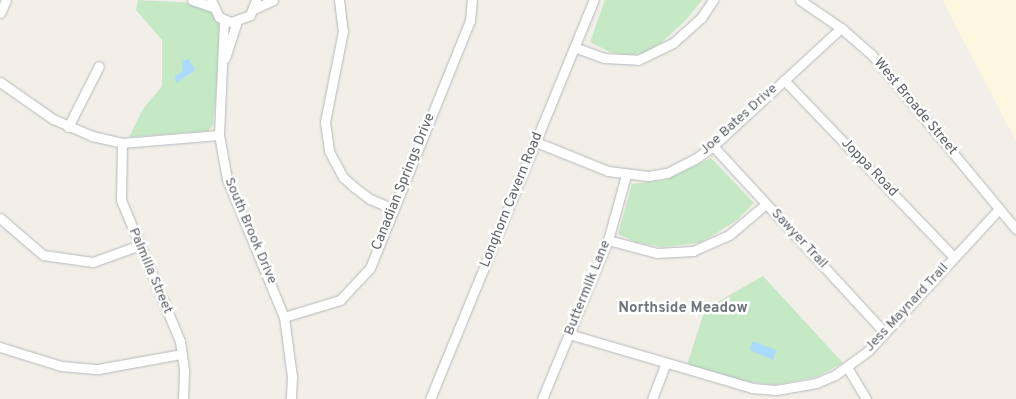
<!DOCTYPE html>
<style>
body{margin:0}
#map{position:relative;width:1016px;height:399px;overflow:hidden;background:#f1efe8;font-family:Overpass,sans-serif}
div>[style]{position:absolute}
.commercial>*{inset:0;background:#fef7e0}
.green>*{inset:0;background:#c5e8c5}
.water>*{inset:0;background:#aadaff}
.roads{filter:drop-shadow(0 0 1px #b5b8bc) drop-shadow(0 0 1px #b5b8bc)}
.minor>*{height:9px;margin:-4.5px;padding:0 4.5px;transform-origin:4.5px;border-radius:4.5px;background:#fff}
span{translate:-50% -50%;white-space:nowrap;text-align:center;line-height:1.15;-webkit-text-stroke:5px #fff;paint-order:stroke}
.street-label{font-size:14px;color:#5f6368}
.neighbourhood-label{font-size:15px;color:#70757a;font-weight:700}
</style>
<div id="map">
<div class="commercial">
<i style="clip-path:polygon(943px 0,1016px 0,1016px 141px,961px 36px)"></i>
</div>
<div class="green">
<i style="clip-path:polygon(138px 0,197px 3px,209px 9px,217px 20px,221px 28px,220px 51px,213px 125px,208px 131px,129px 137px,143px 109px,162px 86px,162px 40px,136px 10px)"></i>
<i style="clip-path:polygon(605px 0,702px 0,686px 20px,661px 43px,642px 53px,626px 55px,610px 52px,590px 42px)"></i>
<i style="clip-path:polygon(711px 158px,754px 203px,736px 221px,700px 243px,662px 247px,635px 242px,618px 234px,632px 184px,666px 180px)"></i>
<i style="clip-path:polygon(763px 276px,843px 363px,816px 377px,774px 385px,742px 381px,687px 365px,705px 309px)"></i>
</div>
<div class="water">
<i style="clip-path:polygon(189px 59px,195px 70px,176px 83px,175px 76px,183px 71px,182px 61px)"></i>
<i style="clip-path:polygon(752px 341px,776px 350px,773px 360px,750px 350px)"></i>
</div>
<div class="roads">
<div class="minor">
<i style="left:192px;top:0;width:21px;rotate:19deg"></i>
<i style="left:211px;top:0;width:19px;rotate:65deg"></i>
<i style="left:219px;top:17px;width:13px;rotate:23deg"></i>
<i style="left:231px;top:22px;width:20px;rotate:-20deg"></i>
<i style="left:250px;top:15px;width:16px;rotate:-68deg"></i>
<i style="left:339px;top:0;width:31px;rotate:83deg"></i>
<i style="left:343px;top:31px;width:93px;rotate:101.2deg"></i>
<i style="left:325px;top:122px;width:29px;rotate:82deg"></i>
<i style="left:329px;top:151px;width:30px;rotate:62deg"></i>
<i style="left:343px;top:177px;width:15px;rotate:42deg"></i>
<i style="left:354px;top:187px;width:20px;rotate:37deg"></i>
<i style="left:370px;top:199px;width:26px;rotate:23deg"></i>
<i style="left:800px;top:0;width:50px;rotate:34.3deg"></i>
<i style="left:841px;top:28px;width:41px;rotate:41.1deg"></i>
<i style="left:872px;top:55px;width:226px;rotate:50.4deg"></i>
<i style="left:254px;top:9px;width:21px;rotate:-25deg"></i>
<i style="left:0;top:13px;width:14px;rotate:-65deg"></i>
<i style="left:224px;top:20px;width:115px;rotate:92.5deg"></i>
<i style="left:219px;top:135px;width:45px;rotate:79.7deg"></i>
<i style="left:227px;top:179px;width:149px;rotate:67.6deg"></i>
<i style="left:284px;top:317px;width:61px;rotate:82.4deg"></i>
<i style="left:292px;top:377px;width:22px;rotate:93deg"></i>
<i style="left:574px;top:47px;width:32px;rotate:20deg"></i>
<i style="left:604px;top:58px;width:34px;rotate:3deg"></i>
<i style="left:638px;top:60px;width:39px;rotate:-26deg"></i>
<i style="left:673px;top:43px;width:38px;rotate:-42deg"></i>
<i style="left:701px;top:18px;width:22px;rotate:-56deg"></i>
<i style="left:225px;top:58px;width:38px;rotate:-72deg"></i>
<i style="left:784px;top:80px;width:245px;rotate:46.2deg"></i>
<i style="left:0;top:82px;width:65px;rotate:34.9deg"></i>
<i style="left:53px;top:119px;width:43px;rotate:23.6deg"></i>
<i style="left:92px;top:136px;width:31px;rotate:13deg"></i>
<i style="left:122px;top:143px;width:97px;rotate:-4.7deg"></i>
<i style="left:68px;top:127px;width:68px;rotate:-63.1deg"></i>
<i style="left:536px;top:142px;width:78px;rotate:21.9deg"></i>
<i style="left:608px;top:171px;width:40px;rotate:7.1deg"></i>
<i style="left:648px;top:176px;width:19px;rotate:-9deg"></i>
<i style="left:667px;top:173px;width:31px;rotate:-27deg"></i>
<i style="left:695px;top:159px;width:22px;rotate:-36deg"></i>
<i style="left:713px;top:146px;width:174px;rotate:-42.7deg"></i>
<i style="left:122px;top:143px;width:57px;rotate:91deg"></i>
<i style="left:121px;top:200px;width:153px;rotate:67.3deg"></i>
<i style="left:180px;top:341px;width:30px;rotate:82deg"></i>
<i style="left:184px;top:371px;width:28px;rotate:92deg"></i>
<i style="left:713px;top:146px;width:254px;rotate:47.4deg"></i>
<i style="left:0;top:218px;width:57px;rotate:40.7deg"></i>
<i style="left:43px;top:255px;width:50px;rotate:8deg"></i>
<i style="left:93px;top:262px;width:50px;rotate:-19.9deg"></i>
<i style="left:608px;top:240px;width:51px;rotate:14.9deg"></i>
<i style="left:657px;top:253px;width:36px;rotate:-3deg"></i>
<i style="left:693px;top:251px;width:39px;rotate:-24deg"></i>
<i style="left:729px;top:235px;width:48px;rotate:-40deg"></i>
<i style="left:284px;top:317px;width:59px;rotate:-16.9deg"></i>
<i style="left:340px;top:300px;width:44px;rotate:-46.8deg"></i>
<i style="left:370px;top:268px;width:266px;rotate:-68deg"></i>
<i style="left:470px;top:21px;width:21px;rotate:-85deg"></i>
<i style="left:569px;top:334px;width:191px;rotate:16.4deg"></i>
<i style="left:752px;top:388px;width:24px;rotate:5deg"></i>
<i style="left:776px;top:390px;width:41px;rotate:-9.9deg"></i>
<i style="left:816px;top:383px;width:21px;rotate:-23deg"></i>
<i style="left:835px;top:375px;width:41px;rotate:-36deg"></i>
<i style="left:868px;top:351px;width:193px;rotate:-47.3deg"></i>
<i style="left:0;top:347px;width:64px;rotate:17.3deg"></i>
<i style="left:61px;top:366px;width:37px;rotate:5deg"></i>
<i style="left:98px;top:369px;width:84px;rotate:-10.2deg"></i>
<i style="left:847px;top:367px;width:37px;rotate:59deg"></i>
<i style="left:430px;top:399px;width:431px;rotate:-67.7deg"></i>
<i style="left:542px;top:399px;width:172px;rotate:-67.5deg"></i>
<i style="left:608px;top:240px;width:67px;rotate:-74.5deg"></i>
<i style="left:652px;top:399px;width:39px;rotate:-69deg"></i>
</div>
</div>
<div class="street-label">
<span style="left:915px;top:107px;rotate:50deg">West Broade Street</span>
<span style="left:739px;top:120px;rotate:-42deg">Joe Bates Drive</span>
<span style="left:869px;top:168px;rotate:46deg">Joppa Road</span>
<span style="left:404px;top:182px;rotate:-68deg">Canadian Springs Drive</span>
<span style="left:512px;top:200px;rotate:-68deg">Longhorn Cavern Road</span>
<span style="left:250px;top:231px;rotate:67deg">South Brook Drive</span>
<span style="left:799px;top:239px;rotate:47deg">Sawyer Trail</span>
<span style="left:150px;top:271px;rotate:67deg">Palmilla Street</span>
<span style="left:588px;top:288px;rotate:-68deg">Buttermilk Lane</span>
<span style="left:907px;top:308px;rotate:-47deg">Jess Maynard Trail</span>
</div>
<div class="neighbourhood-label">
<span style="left:683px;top:309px">Northside Meadow</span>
</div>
</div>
